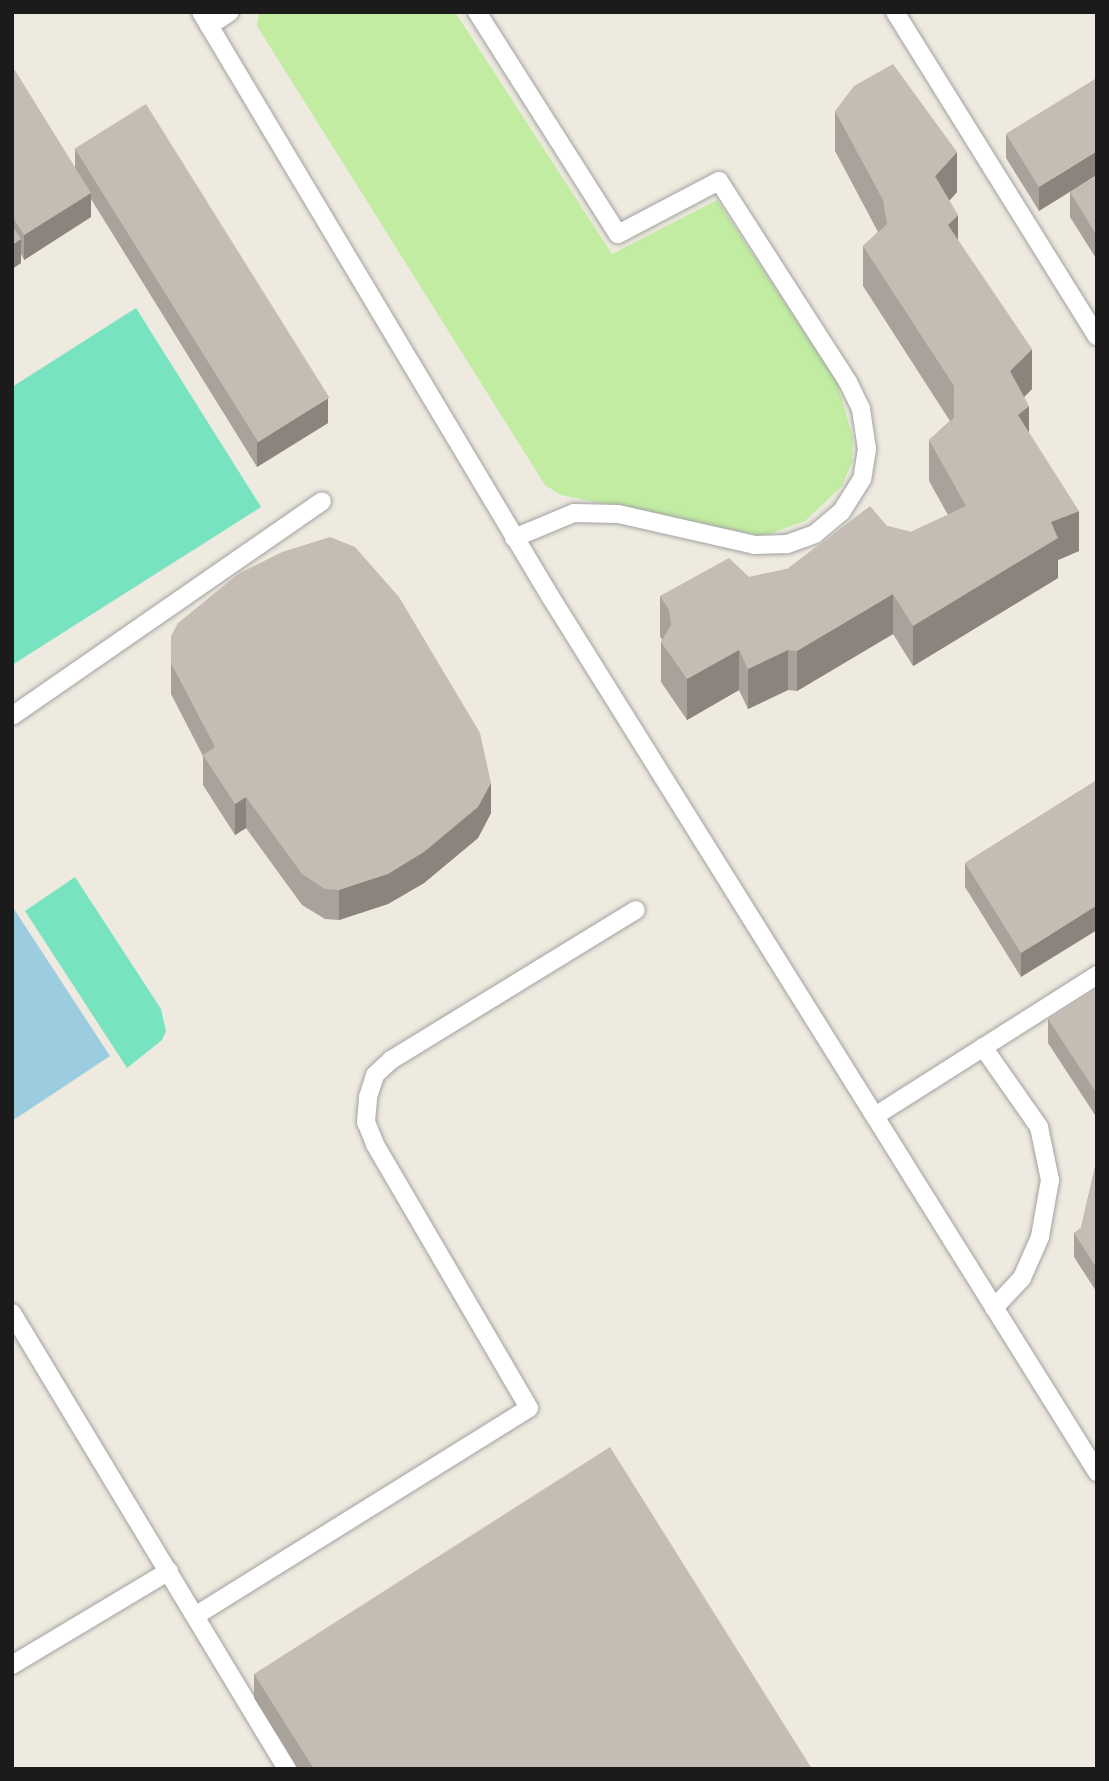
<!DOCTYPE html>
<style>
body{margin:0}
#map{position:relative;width:1109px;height:1781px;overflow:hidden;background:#eeeadf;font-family:Helvetica,sans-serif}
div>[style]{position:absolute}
.grass>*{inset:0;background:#c1eca1}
.pitch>*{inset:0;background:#77e3c0}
.water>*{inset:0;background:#9cccdf}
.roads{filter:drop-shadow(0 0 2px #a2a2a2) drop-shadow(0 0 2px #a2a2a2)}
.service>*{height:18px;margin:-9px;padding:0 9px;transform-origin:9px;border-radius:9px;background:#fff}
.wall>*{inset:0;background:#a9a29a}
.shaded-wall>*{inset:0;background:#8a847d;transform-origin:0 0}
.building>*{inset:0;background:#c5bcb3;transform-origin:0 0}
span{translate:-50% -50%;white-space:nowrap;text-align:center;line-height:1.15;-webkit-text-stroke:5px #fff;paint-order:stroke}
.frame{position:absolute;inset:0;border:14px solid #1b1b1b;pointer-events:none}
</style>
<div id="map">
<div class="grass">
<i style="clip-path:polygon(259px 12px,455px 12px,612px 254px,717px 200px,837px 382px,853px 438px,852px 462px,842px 486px,805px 521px,763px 536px,561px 495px,545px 485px,257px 26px)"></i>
</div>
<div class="pitch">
<i style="clip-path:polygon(136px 308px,261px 507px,12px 665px,12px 387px)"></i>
<i style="clip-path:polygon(75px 877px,161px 1009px,166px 1031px,162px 1040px,127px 1068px,25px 911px)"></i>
</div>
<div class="water">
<i style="clip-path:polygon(12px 906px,110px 1056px,12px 1121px)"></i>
</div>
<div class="roads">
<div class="service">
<i style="left:201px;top:12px;width:680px;rotate:59.14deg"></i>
<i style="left:550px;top:596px;width:1033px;rotate:58.02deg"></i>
<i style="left:477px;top:12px;width:263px;rotate:57.6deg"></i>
<i style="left:618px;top:234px;width:114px;rotate:-27.7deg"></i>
<i style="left:719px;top:181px;width:239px;rotate:57.3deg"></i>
<i style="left:848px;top:382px;width:30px;rotate:64deg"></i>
<i style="left:861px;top:409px;width:40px;rotate:81.5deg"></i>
<i style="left:867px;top:449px;width:30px;rotate:99deg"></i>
<i style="left:862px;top:479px;width:39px;rotate:122deg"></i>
<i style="left:841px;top:512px;width:34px;rotate:140deg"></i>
<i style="left:815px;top:534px;width:30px;rotate:160deg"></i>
<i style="left:787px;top:544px;width:32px;rotate:178deg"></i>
<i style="left:755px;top:545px;width:140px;rotate:-167.2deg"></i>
<i style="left:618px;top:514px;width:44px;rotate:-178.7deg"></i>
<i style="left:574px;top:513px;width:65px;rotate:157.4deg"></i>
<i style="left:895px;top:12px;width:382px;rotate:58.1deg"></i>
<i style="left:209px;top:26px;width:25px;rotate:-34deg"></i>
<i style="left:12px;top:716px;width:377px;rotate:-34.7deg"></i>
<i style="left:983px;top:1047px;width:98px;rotate:55deg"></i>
<i style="left:1039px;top:1127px;width:54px;rotate:78.3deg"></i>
<i style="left:1050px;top:1180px;width:58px;rotate:100deg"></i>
<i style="left:1040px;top:1237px;width:45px;rotate:113.7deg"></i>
<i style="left:1022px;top:1278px;width:41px;rotate:133deg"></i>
<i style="left:875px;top:1116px;width:263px;rotate:-32.4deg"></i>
<i style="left:12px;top:1313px;width:533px;rotate:58.91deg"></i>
<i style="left:195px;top:1616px;width:393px;rotate:-31.9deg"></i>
<i style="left:529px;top:1408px;width:306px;rotate:-120.3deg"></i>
<i style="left:375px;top:1144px;width:24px;rotate:-112deg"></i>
<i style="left:366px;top:1122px;width:25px;rotate:-85deg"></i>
<i style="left:368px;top:1097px;width:23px;rotate:-72deg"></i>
<i style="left:375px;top:1075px;width:22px;rotate:-43deg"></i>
<i style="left:391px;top:1060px;width:287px;rotate:-31.5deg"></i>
<i style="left:12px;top:1665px;width:183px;rotate:-30.9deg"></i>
</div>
</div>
<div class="wall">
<i style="clip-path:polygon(12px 66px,75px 168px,75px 149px,328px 423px,257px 467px,91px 199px,91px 217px,24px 260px,21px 254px,21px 263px,12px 269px)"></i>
<i style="clip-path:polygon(1097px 78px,1039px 211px,1006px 158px,1006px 134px)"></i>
<i style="clip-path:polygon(835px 111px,957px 192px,949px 200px,958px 241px,1032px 389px,1024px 397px,1029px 434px,1079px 551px,1058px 560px,1058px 578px,913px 666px,893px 634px,797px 691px,788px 690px,748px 709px,739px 690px,687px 720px,661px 682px,661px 642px,662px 640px,660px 636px,660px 596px,787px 569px,887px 526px,911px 532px,948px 515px,929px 481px,929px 440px,950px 421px,863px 286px,863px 246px,878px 232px,835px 151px)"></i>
<i style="clip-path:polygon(1097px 176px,1097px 260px,1070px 217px,1070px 192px)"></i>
<i style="clip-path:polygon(171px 636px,491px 813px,478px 838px,424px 883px,388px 904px,339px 920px,325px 919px,302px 905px,246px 828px,235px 835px,203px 785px,203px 756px,171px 694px)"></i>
<i style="clip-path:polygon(1097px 780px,1021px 977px,965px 887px,965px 863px)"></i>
<i style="clip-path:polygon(1097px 987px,1097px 1118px,1048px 1043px,1048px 1019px)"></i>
<i style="clip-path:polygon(1097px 1158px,1096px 1291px,1074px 1257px,1074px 1233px,1081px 1228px)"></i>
<i style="clip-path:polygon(254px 1674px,812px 1769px,298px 1769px,254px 1698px)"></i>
</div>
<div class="shaded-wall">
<i style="clip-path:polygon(1097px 151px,1097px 175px,1039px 211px,1039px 187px)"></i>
<i style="clip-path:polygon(957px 152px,957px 192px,935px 217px,935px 176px)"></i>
<i style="clip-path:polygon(91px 193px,91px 217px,24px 260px,24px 235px)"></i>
<i style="clip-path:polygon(958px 215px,958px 255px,948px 225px)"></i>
<i style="clip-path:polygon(21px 239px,21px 263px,12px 269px,12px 245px)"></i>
<i style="clip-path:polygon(1032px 349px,1032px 389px,1010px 411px,1010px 371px)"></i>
<i style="clip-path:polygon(328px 398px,328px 423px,257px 467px,257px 443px)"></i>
<i style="clip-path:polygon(1029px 406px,1029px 446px,1018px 415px)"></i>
<i style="clip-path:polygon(1079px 511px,1079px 551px,1058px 560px,1058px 578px,913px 666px,913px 626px,1051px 522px)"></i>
<i style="clip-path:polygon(893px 594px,893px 634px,797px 691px,797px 651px)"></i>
<i style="clip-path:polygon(739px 650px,739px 690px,687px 720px,687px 679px)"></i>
<i style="clip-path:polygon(788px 650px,788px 690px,748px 709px,748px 669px)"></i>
<i style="clip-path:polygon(491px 783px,491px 813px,478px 838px,424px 883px,388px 904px,339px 920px,339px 890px)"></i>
<i style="clip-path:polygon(246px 797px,246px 828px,235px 835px,235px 804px)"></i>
<i style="clip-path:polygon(1097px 905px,1097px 930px,1021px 977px,1021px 953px)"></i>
<i style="left:1097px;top:1266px;width:25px;height:1px;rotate:90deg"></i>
</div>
<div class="building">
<i style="clip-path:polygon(893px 64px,957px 152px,935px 176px,958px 215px,948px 225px,1032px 349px,1010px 371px,1029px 406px,1018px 415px,1079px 511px,1051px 522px,1058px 538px,913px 626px,893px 594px,797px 651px,788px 650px,748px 669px,739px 650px,687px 679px,661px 642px,671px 625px,669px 610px,660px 596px,729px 558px,749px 577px,787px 569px,870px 506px,887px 526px,911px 532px,966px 506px,929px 440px,954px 418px,954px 386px,863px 246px,887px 224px,883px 200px,835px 111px,854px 86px)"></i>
<i style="clip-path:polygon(12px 66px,91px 193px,24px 235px,12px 216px)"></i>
<i style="clip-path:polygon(1097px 78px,1097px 151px,1039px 187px,1006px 134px)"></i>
<i style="left:146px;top:104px;width:346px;height:84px;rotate:58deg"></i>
<i style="clip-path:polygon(1097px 176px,1097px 236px,1070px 192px)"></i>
<i style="clip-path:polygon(12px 225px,21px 239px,12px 245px)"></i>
<i style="clip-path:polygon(330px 537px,355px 547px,399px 597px,480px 733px,491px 783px,478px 807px,424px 852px,388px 874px,339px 890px,325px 889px,302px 874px,246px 797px,235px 804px,203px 755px,215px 747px,171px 663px,171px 636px,178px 623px,238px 574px,282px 552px)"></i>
<i style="clip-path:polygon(1097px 780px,1097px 905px,1021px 953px,965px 863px)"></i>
<i style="clip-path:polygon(1097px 987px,1097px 1094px,1048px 1019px)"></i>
<i style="clip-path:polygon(1097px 1158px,1097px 1266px,1096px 1267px,1074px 1233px,1081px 1228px)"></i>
<i style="clip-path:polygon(610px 1447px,812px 1769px,314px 1769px,254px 1674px)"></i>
</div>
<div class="frame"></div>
</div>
